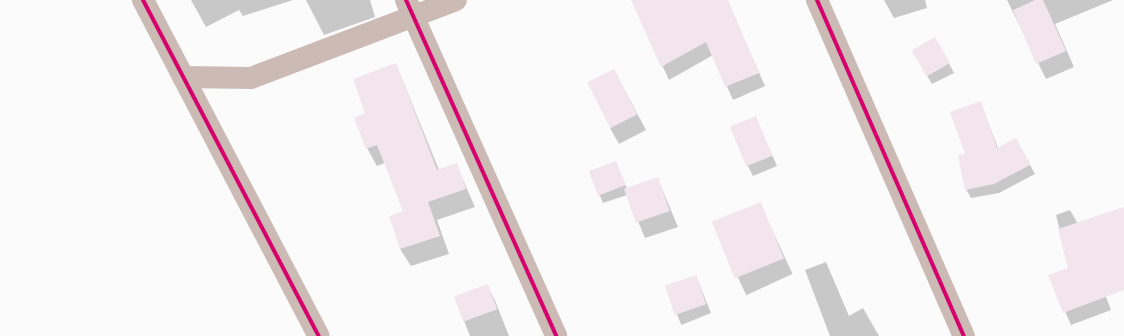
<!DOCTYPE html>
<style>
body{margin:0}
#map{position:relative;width:1124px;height:336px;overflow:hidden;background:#fbfbfb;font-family:"DejaVu Sans",sans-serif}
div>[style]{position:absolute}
.shadow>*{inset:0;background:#0003;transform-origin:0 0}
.building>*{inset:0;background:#f2e6ec;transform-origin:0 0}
.minor>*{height:22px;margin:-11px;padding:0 11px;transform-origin:11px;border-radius:11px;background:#cbbbb4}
.cycleway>*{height:4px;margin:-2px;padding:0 2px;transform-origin:2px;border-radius:2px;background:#d6006c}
span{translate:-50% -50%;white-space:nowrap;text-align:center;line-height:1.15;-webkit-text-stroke:4px #fbfbfb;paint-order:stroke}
</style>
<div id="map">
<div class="shadow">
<i style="clip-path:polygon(191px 0,293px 0,243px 16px,239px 10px,206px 27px)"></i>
<i style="clip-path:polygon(306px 0,370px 0,375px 17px,324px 35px)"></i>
<i style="clip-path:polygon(632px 0,727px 0,765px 86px,733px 100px,713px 55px,669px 80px)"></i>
<i style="clip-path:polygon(884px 0,925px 0,927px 8px,894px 18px)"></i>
<i style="clip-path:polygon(1007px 0,1113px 0,1055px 24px,1074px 67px,1046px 79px)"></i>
<i style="clip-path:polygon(940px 47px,954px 73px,932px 84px,912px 50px)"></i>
<i style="clip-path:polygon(396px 64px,439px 170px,456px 164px,475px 207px,437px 220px,449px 254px,411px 266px,400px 249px,404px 212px,385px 163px,377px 166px,367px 148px,367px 114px)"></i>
<i style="clip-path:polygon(614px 70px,646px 130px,619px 144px,610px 128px)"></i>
<i style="clip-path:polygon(980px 102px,998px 148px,1021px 148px,1035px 174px,999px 193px,971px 198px,966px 189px,966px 155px)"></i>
<i style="clip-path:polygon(755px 117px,777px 166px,753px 176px,748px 166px)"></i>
<i style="clip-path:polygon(616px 162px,627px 189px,658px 179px,678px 227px,645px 238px,627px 195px,603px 203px,590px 171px)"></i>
<i style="left:760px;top:204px;width:77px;height:51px;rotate:65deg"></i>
<i style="clip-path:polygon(1124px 208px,1124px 267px,1098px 276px,1111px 310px,1071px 325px,1050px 276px,1069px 268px,1056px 215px,1070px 210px,1078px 224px)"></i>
<i style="clip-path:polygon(826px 262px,849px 316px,863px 308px,879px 336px,830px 336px,805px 270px)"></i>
<i style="left:696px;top:276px;width:40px;height:32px;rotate:68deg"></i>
<i style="clip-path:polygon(487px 285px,494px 298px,509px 336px,470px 336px,455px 298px)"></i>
</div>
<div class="building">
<i style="clip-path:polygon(631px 0,728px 0,759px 73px,725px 87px,706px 42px,661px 67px)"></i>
<i style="clip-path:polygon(1035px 0,1043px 0,1066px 51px,1036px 64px,1013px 10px)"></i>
<i style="left:935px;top:37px;width:30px;height:27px;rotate:60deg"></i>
<i style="clip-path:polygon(396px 63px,437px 170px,457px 163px,466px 189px,428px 202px,440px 236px,400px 249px,389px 216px,403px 211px,377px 145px,366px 149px,354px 118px,365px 113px,353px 79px)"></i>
<i style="left:614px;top:69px;width:51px;height:30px;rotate:63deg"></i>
<i style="clip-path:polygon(981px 101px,997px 148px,1016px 138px,1030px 165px,994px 184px,965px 190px,958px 155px,965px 154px,950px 112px)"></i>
<i style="left:756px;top:116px;width:43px;height:28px;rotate:68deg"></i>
<i style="left:616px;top:161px;width:26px;height:29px;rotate:69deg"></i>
<i style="left:658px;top:177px;width:36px;height:36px;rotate:71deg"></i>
<i style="left:761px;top:202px;width:61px;height:53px;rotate:68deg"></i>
<i style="clip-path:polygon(1124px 207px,1124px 290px,1063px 313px,1048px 275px,1068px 268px,1058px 229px)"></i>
<i style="left:696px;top:275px;width:31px;height:33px;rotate:71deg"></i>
<i style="left:488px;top:284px;width:27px;height:36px;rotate:70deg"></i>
</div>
<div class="minor">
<i style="left:143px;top:0;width:379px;rotate:62.4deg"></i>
<i style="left:406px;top:0;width:368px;rotate:65.9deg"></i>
<i style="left:817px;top:0;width:367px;rotate:66.4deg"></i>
<i style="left:183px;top:77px;width:68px;rotate:0.8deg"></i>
<i style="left:251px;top:78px;width:219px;rotate:-20.8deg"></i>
</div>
<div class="cycleway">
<i style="left:143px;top:0;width:379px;rotate:62.4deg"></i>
<i style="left:406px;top:0;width:368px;rotate:65.9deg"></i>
<i style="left:817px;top:0;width:367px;rotate:66.4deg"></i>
</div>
</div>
